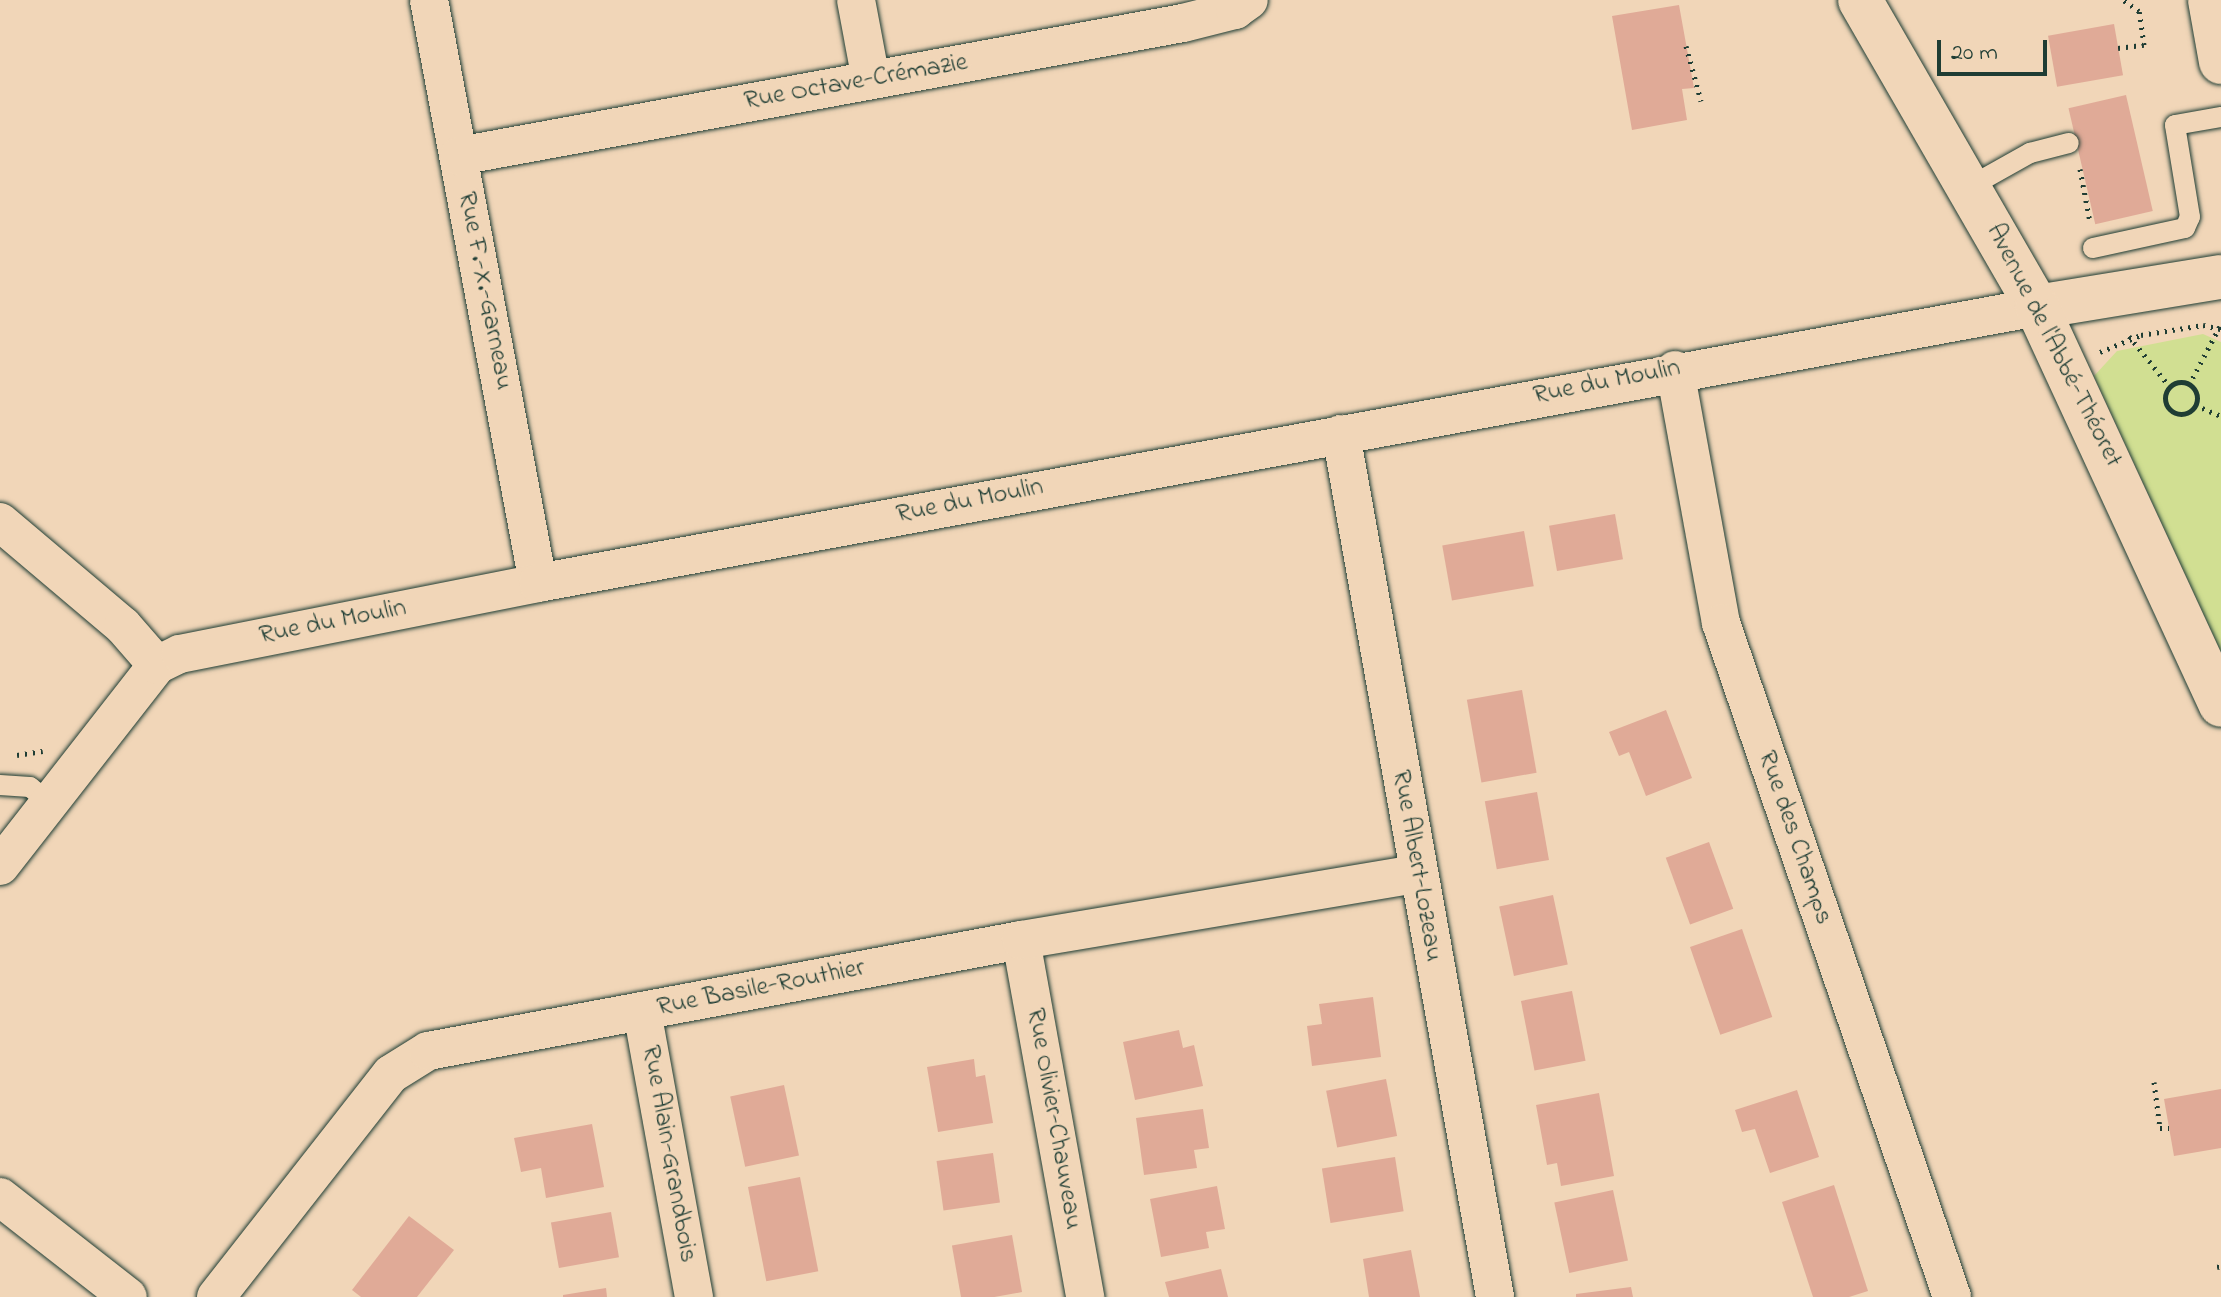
<!DOCTYPE html>
<meta charset="utf-8">
<style>
body{margin:0}
#map{position:relative;width:2221px;height:1297px;overflow:hidden;background:#f1d6b8;font-family:"Indie Flower",sans-serif}
div>[style]{position:absolute}
.green>*{inset:0;background:#d1df92}
.building>*{inset:0;background:#e0aa97;transform-origin:0 0}
.path>*{height:5px;margin-top:-2.5px;transform-origin:0;background:repeating-linear-gradient(90deg,#1f3d34 0 2px,transparent 0 8px)}
.path>.ring{margin:-2.5px;padding:0;box-sizing:content-box;background:none;border:5px solid #1f3d34;border-radius:50%}
.roads{filter:drop-shadow(0 0 2px #1f3d34) drop-shadow(0 0 2px #1f3d34)}
.service>*{height:20px;margin:-10px;padding:0 10px;transform-origin:10px;border-radius:10px;background:#f1d6b8}
.minor>*{height:38px;margin:-19px;padding:0 19px;transform-origin:19px;border-radius:19px;background:#f1d6b8}
.tertiary>*{height:44px;margin:-22px;padding:0 22px;transform-origin:22px;border-radius:22px;background:#f1d6b8}
.secondary>*{height:44px;margin:-22px;padding:0 22px;transform-origin:22px;border-radius:22px;background:#f1d6b8}
span{translate:-50% -50%;white-space:nowrap;text-align:center;line-height:1.15;-webkit-text-stroke:6px #f1d6b8;paint-order:stroke}
.street-label{font-size:26px;color:#1f3d34}
.scale{position:absolute;left:1937px;top:40px;width:110px;height:36px;box-sizing:border-box;border:4px solid #1f3d34;border-top:0;padding-left:10px;font-size:24px;line-height:28px;white-space:nowrap;color:#1f3d34;-webkit-text-stroke:6px #f1d6b8;paint-order:stroke}
</style>
<div id="map">
<div class="green">
<i style="clip-path:polygon(2203px 334px,2221px 342px,2221px 652px,2094px 376px,2117px 351px)"></i>
</div>
<div class="building">
<i style="clip-path:polygon(1679px 5px,1694px 88px,1682px 89px,1687px 120px,1632px 130px,1612px 16px)"></i>
<i style="left:2114px;top:24px;width:52px;height:67px;rotate:80deg"></i>
<i style="left:2126px;top:95px;width:119px;height:59px;rotate:77deg"></i>
<i style="left:1615px;top:514px;width:46px;height:67px;rotate:80deg"></i>
<i style="left:1524px;top:531px;width:56px;height:83px;rotate:80deg"></i>
<i style="left:1522px;top:690px;width:84px;height:56px;rotate:80deg"></i>
<i style="clip-path:polygon(1666px 710px,1692px 778px,1646px 796px,1629px 752px,1619px 756px,1609px 732px)"></i>
<i style="left:1537px;top:792px;width:69px;height:53px;rotate:80deg"></i>
<i style="left:1709px;top:842px;width:71px;height:46px;rotate:70deg"></i>
<i style="left:1553px;top:895px;width:71px;height:55px;rotate:78deg"></i>
<i style="left:1742px;top:929px;width:93px;height:55px;rotate:71deg"></i>
<i style="left:1572px;top:991px;width:71px;height:52px;rotate:79deg"></i>
<i style="clip-path:polygon(1373px 997px,1381px 1057px,1312px 1066px,1307px 1026px,1322px 1024px,1319px 1004px)"></i>
<i style="clip-path:polygon(1179px 1030px,1183px 1048px,1194px 1045px,1203px 1086px,1135px 1100px,1123px 1042px)"></i>
<i style="clip-path:polygon(974px 1059px,976px 1077px,985px 1075px,993px 1123px,938px 1132px,927px 1067px)"></i>
<i style="left:1386px;top:1079px;width:58px;height:61px;rotate:79deg"></i>
<i style="left:784px;top:1085px;width:72px;height:55px;rotate:78deg"></i>
<i style="clip-path:polygon(2221px 1089px,2221px 1148px,2174px 1156px,2164px 1099px)"></i>
<i style="clip-path:polygon(1797px 1090px,1819px 1157px,1770px 1173px,1755px 1129px,1742px 1132px,1735px 1110px)"></i>
<i style="clip-path:polygon(1599px 1093px,1614px 1176px,1561px 1186px,1557px 1163px,1547px 1165px,1536px 1105px)"></i>
<i style="clip-path:polygon(1203px 1109px,1209px 1148px,1194px 1150px,1197px 1168px,1144px 1175px,1136px 1118px)"></i>
<i style="clip-path:polygon(592px 1124px,604px 1187px,546px 1198px,541px 1168px,521px 1172px,514px 1138px)"></i>
<i style="left:993px;top:1153px;width:50px;height:57px;rotate:82deg"></i>
<i style="left:1395px;top:1157px;width:55px;height:74px;rotate:81deg"></i>
<i style="left:800px;top:1177px;width:96px;height:53px;rotate:79deg"></i>
<i style="clip-path:polygon(1834px 1185px,1868px 1291px,1849px 1297px,1813px 1297px,1782px 1202px)"></i>
<i style="clip-path:polygon(1217px 1186px,1225px 1229px,1206px 1232px,1209px 1248px,1161px 1257px,1150px 1199px)"></i>
<i style="left:1613px;top:1190px;width:72px;height:60px;rotate:78deg"></i>
<i style="left:611px;top:1212px;width:46px;height:61px;rotate:80deg"></i>
<i style="clip-path:polygon(409px 1216px,454px 1250px,417px 1297px,361px 1297px,352px 1290px)"></i>
<i style="left:1012px;top:1235px;width:58px;height:61px;rotate:80deg"></i>
<i style="clip-path:polygon(1411px 1250px,1420px 1297px,1369px 1297px,1363px 1259px)"></i>
<i style="clip-path:polygon(1221px 1269px,1228px 1297px,1169px 1297px,1165px 1282px)"></i>
<i style="clip-path:polygon(1631px 1287px,1633px 1297px,1576px 1297px,1576px 1294px)"></i>
<i style="clip-path:polygon(606px 1288px,607px 1297px,563px 1297px,563px 1295px)"></i>
</div>
<div class="path">
<i style="left:1686px;top:46px;width:57px;rotate:74.7deg"></i>
<i style="left:2118px;top:48px;width:26px;rotate:-7deg"></i>
<i style="left:2144px;top:45px;width:34px;rotate:-98deg"></i>
<i style="left:2139px;top:11px;width:19px;rotate:-145deg"></i>
<i style="left:2080px;top:169px;width:54px;rotate:79.3deg"></i>
<i style="left:2129px;top:336px;width:65px;rotate:51.2deg"></i>
<i style="left:2100px;top:352px;width:44px;rotate:-22.5deg"></i>
<i style="left:2141px;top:335px;width:63px;rotate:-9.2deg"></i>
<i style="left:2203px;top:325px;width:18px;rotate:13deg"></i>
<i class="ring" style="left:2165px;top:382px;width:27px;height:27px"></i>
<i style="left:2189px;top:385px;width:69px;rotate:-62.3deg"></i>
<i style="left:2195px;top:405px;width:28px;rotate:23deg"></i>
<i style="left:17px;top:755px;width:26px;rotate:-9deg"></i>
<i style="left:2154px;top:1082px;width:46px;rotate:82.6deg"></i>
<i style="left:2160px;top:1128px;width:9px"></i>
<i style="left:2217px;top:1267px;width:4px;rotate:-14deg"></i>
</div>
<div class="roads">
<div class="service">
<i style="left:1971px;top:186px;width:68px;rotate:-29.2deg"></i>
<i style="left:2030px;top:153px;width:40px;rotate:-14.4deg"></i>
<i style="left:2093px;top:248px;width:94px;rotate:-12.3deg"></i>
<i style="left:2185px;top:228px;width:12px;rotate:-66deg"></i>
<i style="left:2190px;top:217px;width:93px;rotate:-99.3deg"></i>
<i style="left:2175px;top:125px;width:47px;rotate:-9.9deg"></i>
<i style="left:0;top:785px;width:30px;rotate:4deg"></i>
<i style="left:30px;top:787px;width:26px;rotate:39deg"></i>
</div>
<div class="minor">
<i style="left:429px;top:0;width:593px;rotate:79.41deg"></i>
<i style="left:856px;top:0;width:81px;rotate:79.4deg"></i>
<i style="left:459px;top:156px;width:736px;rotate:-10.41deg"></i>
<i style="left:1183px;top:23px;width:54px;rotate:-14deg"></i>
<i style="left:1235px;top:10px;width:17px;rotate:-36deg"></i>
<i style="left:1675px;top:370px;width:257px;rotate:79.7deg"></i>
<i style="left:1721px;top:623px;width:712px;rotate:71.08deg"></i>
<i style="left:1341px;top:434px;width:877px;rotate:79.88deg"></i>
<i style="left:0;top:522px;width:161px;rotate:40.2deg"></i>
<i style="left:123px;top:626px;width:52px;rotate:48.9deg"></i>
<i style="left:0;top:866px;width:255px;rotate:-52deg"></i>
<i style="left:157px;top:665px;width:25px;rotate:-26deg"></i>
<i style="left:180px;top:654px;width:365px;rotate:-11.2deg"></i>
<i style="left:538px;top:583px;width:1524px;rotate:-10.43deg"></i>
<i style="left:1021px;top:940px;width:363px;rotate:79.8deg"></i>
<i style="left:642px;top:1011px;width:291px;rotate:79.7deg"></i>
<i style="left:0;top:1197px;width:162px;rotate:38deg"></i>
<i style="left:216px;top:1297px;width:283px;rotate:-51.9deg"></i>
<i style="left:391px;top:1074px;width:44px;rotate:-31.9deg"></i>
<i style="left:428px;top:1051px;width:603px;rotate:-10.6deg"></i>
<i style="left:1021px;top:940px;width:401px;rotate:-9.5deg"></i>
</div>
<div class="tertiary">
<i style="left:2210px;top:0;width:63px;rotate:79.9deg"></i>
<i style="left:2037px;top:307px;width:186px;rotate:-9.3deg"></i>
</div>
<div class="secondary">
<i style="left:1860px;top:0;width:354px;rotate:60deg"></i>
<i style="left:2037px;top:307px;width:438px;rotate:65.2deg"></i>
</div>
</div>
<div class="street-label">
<span style="left:856px;top:83px;rotate:-10deg">Rue Octave-Crémazie</span>
<span style="left:484px;top:291px;rotate:79deg">Rue F.-X.-Garneau</span>
<span style="left:2053px;top:346px;rotate:63deg">Avenue de l'Abbé-Théoret</span>
<span style="left:1607px;top:383px;rotate:-11deg">Rue du Moulin</span>
<span style="left:970px;top:502px;rotate:-11deg">Rue du Moulin</span>
<span style="left:333px;top:623px;rotate:-11deg">Rue du Moulin</span>
<span style="left:1794px;top:838px;rotate:71deg">Rue des Champs</span>
<span style="left:1416px;top:866px;rotate:80deg">Rue Albert-Lozeau</span>
<span style="left:761px;top:989px;rotate:-11deg">Rue Basile-Routhier</span>
<span style="left:1053px;top:1119px;rotate:80deg">Rue Olivier-Chauveau</span>
<span style="left:668px;top:1154px;rotate:80deg">Rue Alain-Grandbois</span>
</div>
<div class="scale">20 m</div>
</div>
